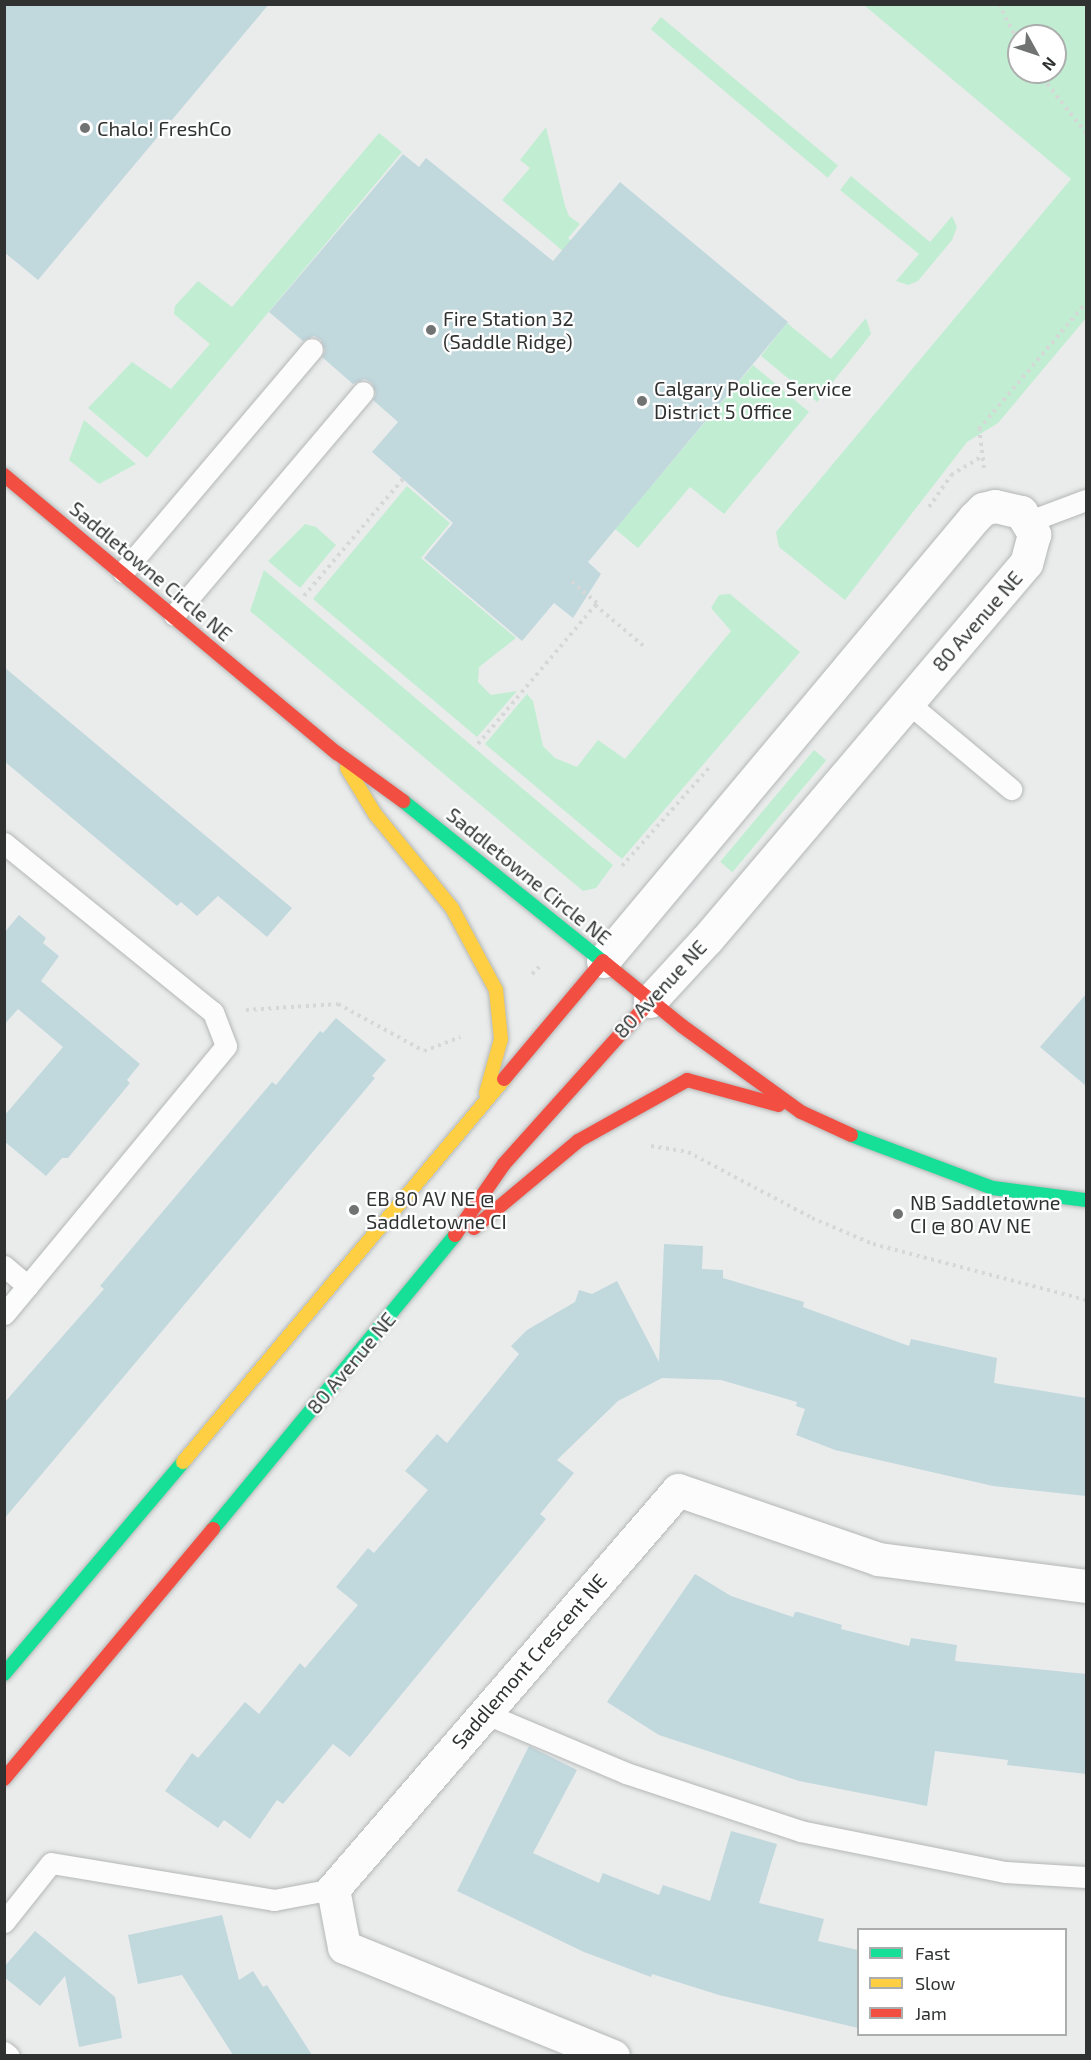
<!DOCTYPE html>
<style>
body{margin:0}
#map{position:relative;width:1091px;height:2060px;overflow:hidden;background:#eaecec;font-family:"Exo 2",sans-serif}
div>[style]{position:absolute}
.green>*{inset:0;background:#c1edd2;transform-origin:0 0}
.building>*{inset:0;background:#c1d8dd}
.path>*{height:4px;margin-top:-2px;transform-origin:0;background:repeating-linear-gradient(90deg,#d6d7d7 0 3px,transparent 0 7.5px)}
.roads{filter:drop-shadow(0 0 2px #b5b7b7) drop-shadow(0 0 2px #b5b7b7)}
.lane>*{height:21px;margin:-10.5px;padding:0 10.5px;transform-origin:10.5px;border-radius:10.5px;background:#fcfcfc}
.street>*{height:33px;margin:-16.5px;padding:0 16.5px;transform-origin:16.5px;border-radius:16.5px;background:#fcfcfc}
.fast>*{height:14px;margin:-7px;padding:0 7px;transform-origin:7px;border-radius:7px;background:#16e098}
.slow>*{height:14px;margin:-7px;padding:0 7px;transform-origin:7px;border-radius:7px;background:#ffcf43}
.jam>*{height:14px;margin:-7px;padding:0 7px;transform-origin:7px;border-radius:7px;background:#f24e42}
.dots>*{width:16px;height:16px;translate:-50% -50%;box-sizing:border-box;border:3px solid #fff;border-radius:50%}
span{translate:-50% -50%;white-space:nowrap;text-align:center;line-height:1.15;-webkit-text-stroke:4.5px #fff;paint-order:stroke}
.poi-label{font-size:20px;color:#303232}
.left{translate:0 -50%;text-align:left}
.street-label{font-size:20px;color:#303232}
.frame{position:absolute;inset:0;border:6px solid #303232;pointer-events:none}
.legend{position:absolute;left:857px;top:1928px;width:210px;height:108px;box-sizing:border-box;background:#fff;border:2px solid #acadad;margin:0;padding:8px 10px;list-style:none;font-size:18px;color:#303232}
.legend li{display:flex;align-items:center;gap:12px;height:30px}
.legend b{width:30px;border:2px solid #acadad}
.north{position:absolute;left:1007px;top:24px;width:60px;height:60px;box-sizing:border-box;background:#fff;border:2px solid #acadad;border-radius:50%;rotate:130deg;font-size:16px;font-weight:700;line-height:24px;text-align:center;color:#303232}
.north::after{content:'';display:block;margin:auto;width:21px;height:27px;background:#717373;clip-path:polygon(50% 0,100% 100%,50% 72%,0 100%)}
</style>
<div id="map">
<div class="green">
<i style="clip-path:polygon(evenodd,864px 5px,1086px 5px,1086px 318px,998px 423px,967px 442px,845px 600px,779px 547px,776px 532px,1071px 179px,864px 5px,1019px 36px,1055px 36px,1055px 72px,1019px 72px,1019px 36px)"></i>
<i style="left:661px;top:17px;width:231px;height:16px;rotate:40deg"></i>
<i style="clip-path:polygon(546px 127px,565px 206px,569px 216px,580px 224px,568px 238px,643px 299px,619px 298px,502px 200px,530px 168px,520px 160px)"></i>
<i style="clip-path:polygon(379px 133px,402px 152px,147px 458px,88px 408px,132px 362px,171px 389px,210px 344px,174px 314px,175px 306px,198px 281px,232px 307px)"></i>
<i style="clip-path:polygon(851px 176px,930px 242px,952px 216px,957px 227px,952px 240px,918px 281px,908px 285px,896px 281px,919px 254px,840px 190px)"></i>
<i style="clip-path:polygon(866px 318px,871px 334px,817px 402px,761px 356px,787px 323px,831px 359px)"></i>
<i style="clip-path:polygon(753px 365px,809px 412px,724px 514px,690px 487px,638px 548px,615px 529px)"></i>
<i style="clip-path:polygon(84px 420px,136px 464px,99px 484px,69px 460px)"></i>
<i style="clip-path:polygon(407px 486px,450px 523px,421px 558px,516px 638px,479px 667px,478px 682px,491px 695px,517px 691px,477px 737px,313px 599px)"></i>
<i style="clip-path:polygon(305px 524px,316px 527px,336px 545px,300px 588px,268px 561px)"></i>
<i style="clip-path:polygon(264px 570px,613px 865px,596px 888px,583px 891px,250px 611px)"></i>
<i style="clip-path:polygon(730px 594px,800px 652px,622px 859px,485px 744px,527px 694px,533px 701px,543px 746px,555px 758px,577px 767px,598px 740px,625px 759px,731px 631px,711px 608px,719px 595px)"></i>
<i style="left:814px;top:750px;width:16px;height:146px;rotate:40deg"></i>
</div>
<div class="building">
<i style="clip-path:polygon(4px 4px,269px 4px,38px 280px,4px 252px)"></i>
<i style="clip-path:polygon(403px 154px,419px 167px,426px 158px,553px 261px,620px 182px,788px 322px,588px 562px,601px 574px,573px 618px,554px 603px,522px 641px,424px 558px,453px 523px,372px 452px,398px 422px,373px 400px,376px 394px,372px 383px,365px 379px,353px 384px,322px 357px,325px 351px,321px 340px,314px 336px,303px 341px,269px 312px)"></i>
<i style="clip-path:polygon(4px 667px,292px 908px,267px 937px,218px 896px,197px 916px,181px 902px,177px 906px,4px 761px)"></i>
<i style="clip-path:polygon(19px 915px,46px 938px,43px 943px,59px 956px,41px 981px,140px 1064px,127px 1080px,130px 1083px,68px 1158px,62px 1158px,46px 1176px,4px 1141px,4px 1116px,63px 1047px,18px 1009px,4px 1025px,4px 933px)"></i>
<i style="clip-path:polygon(1086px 994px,1086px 1086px,1040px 1047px)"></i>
<i style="clip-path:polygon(336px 1018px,386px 1060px,372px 1076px,375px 1078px,4px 1519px,4px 1403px,104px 1289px,100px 1286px,272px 1082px,276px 1085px,320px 1031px,323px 1033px)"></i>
<i style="clip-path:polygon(664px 1244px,703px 1246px,702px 1269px,723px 1270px,723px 1278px,804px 1302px,803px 1307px,909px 1346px,911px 1339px,997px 1358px,994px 1383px,1086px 1398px,1086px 1496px,993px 1486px,835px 1450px,796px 1435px,805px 1409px,796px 1406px,797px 1402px,721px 1380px,662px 1378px,618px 1401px,557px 1460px,574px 1473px,540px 1514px,546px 1519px,350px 1757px,333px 1744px,283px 1804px,277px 1800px,250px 1839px,224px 1820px,218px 1828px,165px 1791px,192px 1753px,198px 1758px,245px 1702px,259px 1714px,300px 1663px,305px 1668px,358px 1605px,336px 1587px,368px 1548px,374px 1553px,428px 1490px,405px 1471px,437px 1434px,447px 1443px,519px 1354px,511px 1346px,527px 1330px,575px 1302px,579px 1290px,592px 1294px,617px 1281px,659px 1362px)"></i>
<i style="clip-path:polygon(695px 1574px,731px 1596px,793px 1617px,795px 1612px,798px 1612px,842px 1625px,841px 1629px,909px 1646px,911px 1638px,957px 1645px,955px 1661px,1086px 1674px,1086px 1774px,1007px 1765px,1008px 1760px,935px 1751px,927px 1806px,799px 1781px,659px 1735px,607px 1702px)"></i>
<i style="clip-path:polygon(529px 1746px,577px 1770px,533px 1853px,599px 1883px,603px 1873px,659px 1895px,663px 1885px,710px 1901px,731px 1831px,777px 1844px,759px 1903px,824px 1919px,818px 1941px,858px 1950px,858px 2028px,719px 1995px,652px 1974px,651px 1977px,584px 1952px,457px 1891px)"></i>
<i style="clip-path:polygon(222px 1915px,239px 1980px,253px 1971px,263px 1987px,267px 1985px,312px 2055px,233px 2055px,182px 1975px,138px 1984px,128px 1935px)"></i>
<i style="clip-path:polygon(35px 1931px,115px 1997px,122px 2038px,79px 2047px,65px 1976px,40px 2006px,4px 1977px,4px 1967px)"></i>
</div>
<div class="path">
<i style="left:999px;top:4px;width:45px;rotate:63.4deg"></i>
<i style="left:1038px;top:72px;width:78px;rotate:51.8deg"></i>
<i style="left:984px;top:468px;width:39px;rotate:-97deg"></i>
<i style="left:979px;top:429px;width:165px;rotate:-49.7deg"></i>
<i style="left:929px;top:507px;width:39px;rotate:-55deg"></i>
<i style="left:951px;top:475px;width:35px;rotate:-31deg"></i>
<i style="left:304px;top:596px;width:153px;rotate:-49.8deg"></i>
<i style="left:595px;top:605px;width:67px;rotate:40.1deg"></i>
<i style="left:478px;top:744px;width:185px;rotate:-49.8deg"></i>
<i style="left:597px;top:603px;width:33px;rotate:-140deg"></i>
<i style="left:622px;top:866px;width:132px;rotate:-48.4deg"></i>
<i style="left:532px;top:974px;width:11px;rotate:-45deg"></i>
<i style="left:246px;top:1010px;width:92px;rotate:-3.7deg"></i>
<i style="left:338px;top:1004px;width:98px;rotate:28.7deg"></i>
<i style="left:424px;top:1051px;width:39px;rotate:-21deg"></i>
<i style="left:651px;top:1146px;width:37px;rotate:9deg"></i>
<i style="left:688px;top:1152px;width:140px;rotate:28deg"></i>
<i style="left:812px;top:1218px;width:66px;rotate:23.1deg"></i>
<i style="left:873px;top:1244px;width:220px;rotate:14.7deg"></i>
</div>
<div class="roads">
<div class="lane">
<i style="left:1030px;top:521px;width:60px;rotate:-20.6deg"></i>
<i style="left:123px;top:572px;width:292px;rotate:-49.7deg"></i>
<i style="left:174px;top:615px;width:292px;rotate:-49.7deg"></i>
<i style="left:907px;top:702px;width:136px;rotate:39.9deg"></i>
<i style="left:4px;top:843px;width:269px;rotate:39deg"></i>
<i style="left:213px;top:1012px;width:36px;rotate:69deg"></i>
<i style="left:226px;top:1046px;width:348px;rotate:129.6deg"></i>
<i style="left:4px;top:1266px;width:31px;rotate:40deg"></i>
<i style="left:484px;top:1713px;width:154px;rotate:22.9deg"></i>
<i style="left:626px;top:1773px;width:183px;rotate:18.4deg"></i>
<i style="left:800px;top:1831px;width:209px;rotate:11.3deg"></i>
<i style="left:1005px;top:1872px;width:81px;rotate:3.5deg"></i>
<i style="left:4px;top:1922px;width:75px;rotate:-51.5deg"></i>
<i style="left:51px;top:1863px;width:226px;rotate:9.4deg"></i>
<i style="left:274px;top:1900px;width:60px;rotate:-10.6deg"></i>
<i style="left:4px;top:2052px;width:6px;rotate:39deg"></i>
</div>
<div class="street">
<i style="left:603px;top:961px;width:578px;rotate:-50.05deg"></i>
<i style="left:974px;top:518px;width:13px;rotate:-45deg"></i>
<i style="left:983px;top:509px;width:12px;rotate:-14deg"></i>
<i style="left:995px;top:506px;width:27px;rotate:13deg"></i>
<i style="left:1021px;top:512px;width:26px;rotate:59deg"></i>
<i style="left:1034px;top:534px;width:30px;rotate:105deg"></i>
<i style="left:1026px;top:563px;width:494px;rotate:130.3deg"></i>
<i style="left:706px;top:940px;width:83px;rotate:132.6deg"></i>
<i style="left:613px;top:2056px;width:290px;rotate:-157.9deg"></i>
<i style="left:344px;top:1947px;width:59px;rotate:-100.7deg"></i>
<i style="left:333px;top:1889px;width:527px;rotate:-49.15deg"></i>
<i style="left:678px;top:1490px;width:212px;rotate:19deg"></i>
<i style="left:878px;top:1559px;width:210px;rotate:7.4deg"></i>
</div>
<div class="fast">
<i style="left:403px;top:801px;width:260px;rotate:38.8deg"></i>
<i style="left:851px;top:1135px;width:152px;rotate:20.5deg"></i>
<i style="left:993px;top:1188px;width:94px;rotate:7.4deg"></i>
<i style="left:213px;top:1529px;width:381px;rotate:-50.5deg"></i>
<i style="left:4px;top:1674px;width:277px;rotate:-49.8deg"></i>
</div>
<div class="slow">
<i style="left:347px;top:768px;width:54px;rotate:58.7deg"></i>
<i style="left:375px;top:814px;width:122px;rotate:50.7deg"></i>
<i style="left:452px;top:908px;width:93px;rotate:61.8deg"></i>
<i style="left:496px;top:990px;width:49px;rotate:84.2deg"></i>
<i style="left:501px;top:1039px;width:56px;rotate:105.5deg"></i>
<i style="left:183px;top:1462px;width:500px;rotate:-50deg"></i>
</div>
<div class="jam">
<i style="left:4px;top:475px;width:434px;rotate:39.9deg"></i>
<i style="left:337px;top:753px;width:82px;rotate:36deg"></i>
<i style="left:606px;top:964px;width:98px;rotate:39.2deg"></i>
<i style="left:682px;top:1026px;width:147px;rotate:35.9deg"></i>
<i style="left:801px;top:1112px;width:55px;rotate:24.7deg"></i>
<i style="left:504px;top:1079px;width:154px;rotate:-50deg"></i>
<i style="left:474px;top:1228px;width:136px;rotate:-39.9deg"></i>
<i style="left:578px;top:1141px;width:125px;rotate:-29.2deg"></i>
<i style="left:687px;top:1080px;width:95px;rotate:15.2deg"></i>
<i style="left:455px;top:1235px;width:86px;rotate:-55.4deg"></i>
<i style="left:504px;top:1164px;width:219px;rotate:-48.1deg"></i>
<i style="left:4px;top:1779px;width:326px;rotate:-50.1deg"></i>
</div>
</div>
<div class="dots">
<i style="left:85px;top:128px;background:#717373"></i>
<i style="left:431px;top:330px;background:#717373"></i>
<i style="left:642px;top:401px;background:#717373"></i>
<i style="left:354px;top:1210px;background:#717373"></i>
<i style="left:898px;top:1214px;background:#717373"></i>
</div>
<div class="poi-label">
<span class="left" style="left:97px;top:128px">Chalo! FreshCo</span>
<span class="left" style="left:443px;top:330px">Fire Station 32<br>(Saddle Ridge)</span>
<span class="left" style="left:654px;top:400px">Calgary Police Service<br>District 5 Office</span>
<span class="left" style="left:366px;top:1210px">EB 80 AV NE @<br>Saddletowne CI</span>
<span class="left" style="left:910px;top:1214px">NB Saddletowne<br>CI @ 80 AV NE</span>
</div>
<div class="street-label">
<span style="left:151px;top:571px;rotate:40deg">Saddletowne Circle NE</span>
<span style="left:977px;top:621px;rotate:-49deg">80 Avenue NE</span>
<span style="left:529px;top:876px;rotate:39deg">Saddletowne Circle NE</span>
<span style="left:660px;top:989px;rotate:-47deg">80 Avenue NE</span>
<span style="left:351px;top:1363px;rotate:-50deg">80 Avenue NE</span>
<span style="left:529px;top:1661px;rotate:-49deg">Saddlemont Crescent NE</span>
</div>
<div class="frame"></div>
<ul class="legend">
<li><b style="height:8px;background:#16e098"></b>Fast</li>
<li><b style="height:8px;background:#ffcf43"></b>Slow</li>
<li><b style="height:8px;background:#f24e42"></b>Jam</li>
</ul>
<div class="north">N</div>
</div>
